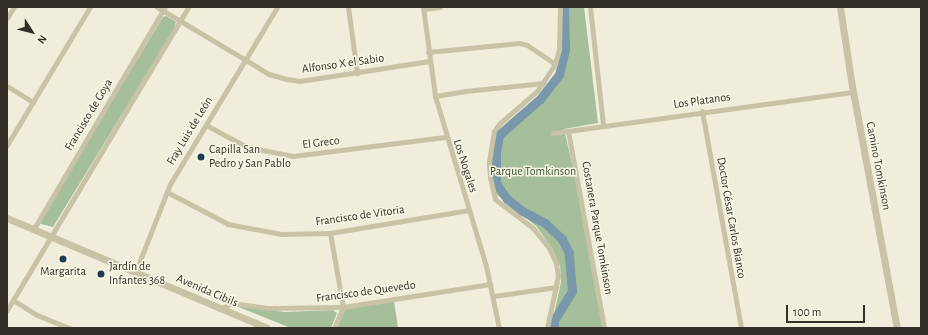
<!DOCTYPE html>
<meta charset="utf-8">
<style>
body{margin:0}
#map{position:relative;width:928px;height:335px;overflow:hidden;background:#f0eeda;font-family:"Alegreya Sans",sans-serif}
div>[style]{position:absolute}
.green>*{inset:0;background:#a5bf9a}
.river>*{height:9px;margin:-4.5px;padding:0 4.5px;transform-origin:4.5px;border-radius:4.5px;background:#7a98ac}
.minor>*{height:5px;margin:-2.5px;padding:0 2.5px;transform-origin:2.5px;border-radius:2.5px;background:#c8c2a6}
.tertiary>*{height:7px;margin:-3.5px;padding:0 3.5px;transform-origin:3.5px;border-radius:3.5px;background:#c8c2a6}
.dots>*{width:11px;height:11px;translate:-50% -50%;box-sizing:border-box;border:2px solid #f8f7e6;border-radius:50%}
span{translate:-50% -50%;white-space:nowrap;text-align:center;line-height:1.15;-webkit-text-stroke:3px #f8f7e6;paint-order:stroke}
.street-label{font-size:12px;color:#343027}
.poi-label{font-size:12px;color:#343027}
.left{translate:0 -50%;text-align:left}
.park-label{font-size:12px;color:#35522b}
.frame{position:absolute;inset:0;border:8px solid #343027;pointer-events:none}
.north{position:absolute;left:12px;top:12px;width:40px;height:40px;-webkit-text-stroke:3px #f8f7e6;paint-order:stroke;rotate:126deg;font-size:11px;font-weight:700;line-height:16px;text-align:center;color:#343027}
.north::after{content:'';display:block;margin:auto;width:14px;height:18px;background:#343027;clip-path:polygon(50% 0,100% 100%,50% 72%,0 100%)}
.scale{position:absolute;left:786px;top:305px;width:79px;height:18px;box-sizing:border-box;border:2px solid #343027;border-top:0;padding-left:5px;font-size:12px;line-height:14px;white-space:nowrap;color:#343027;-webkit-text-stroke:3px #f8f7e6;paint-order:stroke}
</style>
<div id="map">
<div class="green">
<i style="clip-path:polygon(562px 7px,584px 7px,598px 123px,564px 129px,584px 215px,603px 328px,551px 328px,561px 282px,560px 266px,552px 248px,536px 226px,496px 194px,491px 172px,497px 131px,538px 96px,558px 72px,562px 60px)"></i>
<i style="clip-path:polygon(166px 16px,176px 22px,173px 31px,53px 227px,41px 224px,40px 221px,163px 17px)"></i>
<i style="clip-path:polygon(394px 301px,398px 328px,337px 328px,345px 309px)"></i>
<i style="clip-path:polygon(236px 306px,285px 312px,333px 310px,337px 313px,331px 328px,291px 328px)"></i>
</div>
<div class="river">
<i style="left:554px;top:328px;width:8px;rotate:-90deg"></i>
<i style="left:554px;top:320px;width:34px;rotate:-58deg"></i>
<i style="left:572px;top:291px;width:38px;rotate:-95deg"></i>
<i style="left:569px;top:253px;width:16px;rotate:-117deg"></i>
<i style="left:562px;top:239px;width:23px;rotate:-137deg"></i>
<i style="left:545px;top:223px;width:26px;rotate:-152deg"></i>
<i style="left:522px;top:211px;width:19px;rotate:-141deg"></i>
<i style="left:507px;top:199px;width:19px;rotate:-125deg"></i>
<i style="left:496px;top:183px;width:30px;rotate:-90deg"></i>
<i style="left:496px;top:153px;width:18px;rotate:-81deg"></i>
<i style="left:499px;top:135px;width:55px;rotate:-41.3deg"></i>
<i style="left:540px;top:99px;width:31px;rotate:-52deg"></i>
<i style="left:559px;top:75px;width:27px;rotate:-77deg"></i>
<i style="left:565px;top:49px;width:42px;rotate:-91.4deg"></i>
</div>
<div class="minor">
<i style="left:157px;top:7px;width:131px;rotate:30.9deg"></i>
<i style="left:269px;top:74px;width:19px;rotate:16deg"></i>
<i style="left:287px;top:79px;width:13px;rotate:9deg"></i>
<i style="left:300px;top:81px;width:131px;rotate:-8.8deg"></i>
<i style="left:348px;top:7px;width:67px;rotate:82.2deg"></i>
<i style="left:423px;top:7px;width:90px;rotate:82.3deg"></i>
<i style="left:435px;top:96px;width:177px;rotate:73.3deg"></i>
<i style="left:486px;top:266px;width:63px;rotate:78.2deg"></i>
<i style="left:590px;top:7px;width:119px;rotate:83.7deg"></i>
<i style="left:424px;top:9px;width:16px;rotate:-7deg"></i>
<i style="left:7px;top:18px;width:13px;rotate:-58deg"></i>
<i style="left:428px;top:52px;width:91px;rotate:-5.6deg"></i>
<i style="left:519px;top:43px;width:8px;rotate:14deg"></i>
<i style="left:527px;top:45px;width:34px;rotate:34deg"></i>
<i style="left:7px;top:86px;width:31px;rotate:32deg"></i>
<i style="left:435px;top:96px;width:30px;rotate:-9deg"></i>
<i style="left:465px;top:91px;width:79px;rotate:-5.8deg"></i>
<i style="left:702px;top:111px;width:220px;rotate:79.8deg"></i>
<i style="left:206px;top:125px;width:47px;rotate:28.2deg"></i>
<i style="left:247px;top:147px;width:47px;rotate:11.1deg"></i>
<i style="left:293px;top:156px;width:153px;rotate:-7.1deg"></i>
<i style="left:568px;top:131px;width:200px;rotate:79.6deg"></i>
<i style="left:553px;top:133px;width:304px;rotate:-7.8deg"></i>
<i style="left:7px;top:145px;width:161px;rotate:-59deg"></i>
<i style="left:167px;top:192px;width:69px;rotate:27.7deg"></i>
<i style="left:228px;top:224px;width:54px;rotate:10.7deg"></i>
<i style="left:281px;top:234px;width:49px;rotate:-1.2deg"></i>
<i style="left:330px;top:233px;width:141px;rotate:-9.4deg"></i>
<i style="left:33px;top:230px;width:259px;rotate:-59.4deg"></i>
<i style="left:330px;top:233px;width:75px;rotate:80deg"></i>
<i style="left:343px;top:307px;width:23px;rotate:113deg"></i>
<i style="left:135px;top:273px;width:96px;rotate:-68.5deg"></i>
<i style="left:170px;top:184px;width:207px;rotate:-58.8deg"></i>
<i style="left:493px;top:296px;width:64px;rotate:-8.1deg"></i>
<i style="left:13px;top:300px;width:28px;rotate:32deg"></i>
<i style="left:37px;top:315px;width:35px;rotate:22deg"></i>
<i style="left:220px;top:309px;width:13px;rotate:-27deg"></i>
<i style="left:232px;top:303px;width:36px;rotate:8deg"></i>
<i style="left:268px;top:308px;width:75px;rotate:-0.8deg"></i>
<i style="left:343px;top:307px;width:149px;rotate:-8.9deg"></i>
<i style="left:7px;top:310px;width:353px;rotate:-59.1deg"></i>
<i style="left:547px;top:328px;width:53px;rotate:-78.1deg"></i>
<i style="left:558px;top:276px;width:13px;rotate:-99deg"></i>
<i style="left:556px;top:263px;width:17px;rotate:-115deg"></i>
<i style="left:549px;top:248px;width:26px;rotate:-129deg"></i>
<i style="left:533px;top:228px;width:48px;rotate:-142.7deg"></i>
<i style="left:495px;top:199px;width:22px;rotate:-103deg"></i>
<i style="left:490px;top:178px;width:16px;rotate:-94deg"></i>
<i style="left:489px;top:162px;width:31px;rotate:-81deg"></i>
<i style="left:494px;top:131px;width:9px;rotate:-54deg"></i>
<i style="left:499px;top:124px;width:52px;rotate:-41.1deg"></i>
<i style="left:538px;top:90px;width:31px;rotate:-57deg"></i>
<i style="left:555px;top:64px;width:16px;rotate:-75deg"></i>
<i style="left:559px;top:49px;width:42px;rotate:-88.6deg"></i>
</div>
<div class="tertiary">
<i style="left:840px;top:7px;width:80px;rotate:81.4deg"></i>
<i style="left:852px;top:86px;width:246px;rotate:79.5deg"></i>
<i style="left:7px;top:218px;width:282px;rotate:22.9deg"></i>
</div>
<div class="dots">
<i style="left:201px;top:157px;background:#1e3d54"></i>
<i style="left:63px;top:259px;background:#1e3d54"></i>
<i style="left:101px;top:274px;background:#1e3d54"></i>
</div>
<div class="street-label">
<span style="left:343px;top:64px;rotate:-8deg">Alfonso X el Sabio</span>
<span style="left:702px;top:101px;rotate:-8deg">Los Platanos</span>
<span style="left:89px;top:115px;rotate:-59deg">Francisco de Goya</span>
<span style="left:190px;top:131px;rotate:-59deg">Fray Luis de León</span>
<span style="left:321px;top:143px;rotate:-7deg">El Greco</span>
<span style="left:465px;top:166px;rotate:72deg">Los Nogales</span>
<span style="left:878px;top:166px;rotate:79deg">Camino Tomkinson</span>
<span style="left:360px;top:216px;rotate:-8deg">Francisco de Vitoria</span>
<span style="left:731px;top:218px;rotate:80deg">Doctor César Carlos Bianco</span>
<span style="left:597px;top:228px;rotate:80deg">Costanera Parque Tomkinson</span>
<span style="left:207px;top:291px;rotate:23deg">Avenida Cibils</span>
<span style="left:366px;top:292px;rotate:-8deg">Francisco de Quevedo</span>
</div>
<div class="poi-label">
<span class="left" style="left:209px;top:157px">Capilla San<br>Pedro y San Pablo</span>
<span class="left" style="left:109px;top:274px">Jardín de<br>Infantes 368</span>
<span style="left:63px;top:272px">Margarita</span>
</div>
<div class="park-label">
<span style="left:533px;top:172px">Parque Tomkinson</span>
</div>
<div class="frame"></div>
<div class="north">N</div>
<div class="scale">100 m</div>
</div>
